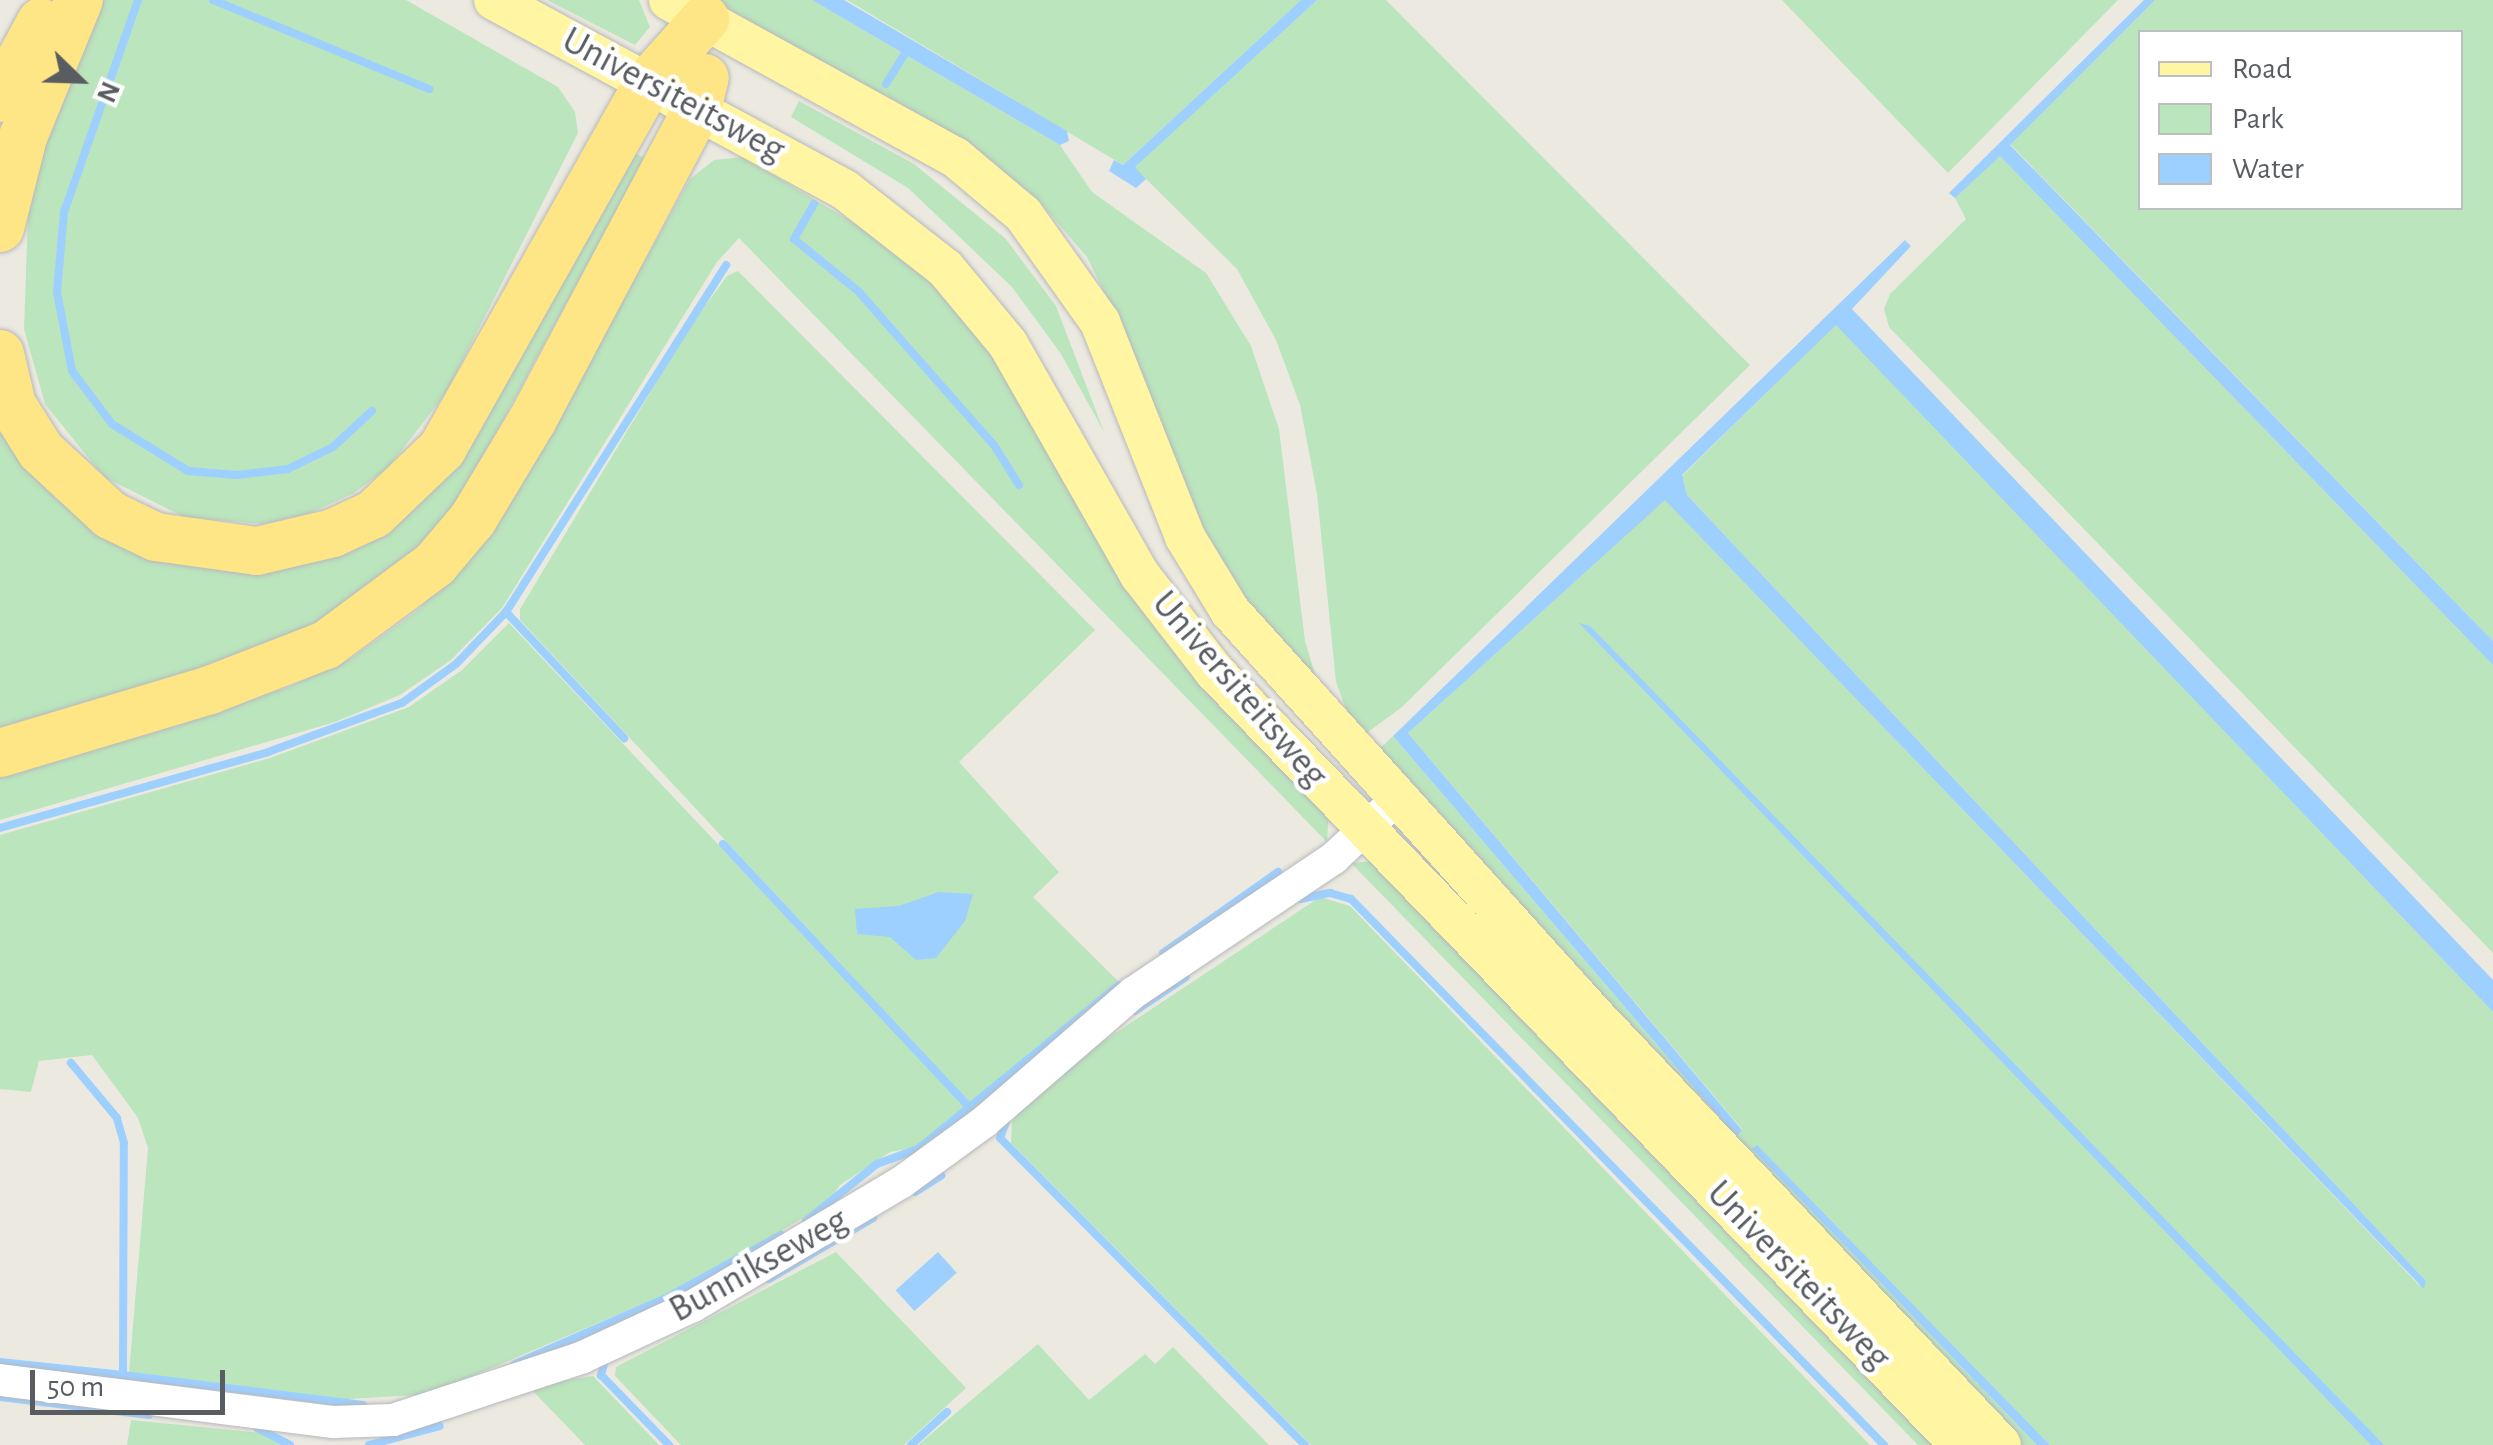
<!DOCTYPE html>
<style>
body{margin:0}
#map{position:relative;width:2493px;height:1445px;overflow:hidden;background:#eceae0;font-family:"Alegreya Sans",sans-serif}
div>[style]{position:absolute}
.green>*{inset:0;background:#bbe5bd}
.water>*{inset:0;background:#9dcfff;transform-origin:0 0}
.stream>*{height:8px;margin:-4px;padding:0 4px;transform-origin:4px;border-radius:4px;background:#9dcfff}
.roads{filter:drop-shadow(0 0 2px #b6b8bd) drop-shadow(0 0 2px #b6b8bd)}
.minor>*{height:32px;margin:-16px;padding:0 16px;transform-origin:16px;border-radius:16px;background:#fff}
.major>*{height:40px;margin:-20px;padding:0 20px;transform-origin:20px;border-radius:20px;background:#fff5a2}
.highway>*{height:48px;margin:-24px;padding:0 24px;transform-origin:24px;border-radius:24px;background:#fee585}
span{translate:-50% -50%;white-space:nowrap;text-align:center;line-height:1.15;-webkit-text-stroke:9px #fff;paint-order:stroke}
.street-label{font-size:38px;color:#595c61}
.legend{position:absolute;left:2138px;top:30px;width:325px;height:180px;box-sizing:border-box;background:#fff;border:2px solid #bdbec0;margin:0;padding:12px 18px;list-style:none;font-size:30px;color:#595c61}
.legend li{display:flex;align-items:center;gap:20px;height:50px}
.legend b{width:50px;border:2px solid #bdbec0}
.north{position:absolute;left:30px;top:30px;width:100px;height:100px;-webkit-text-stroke:8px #fff;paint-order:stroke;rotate:113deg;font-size:28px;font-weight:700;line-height:40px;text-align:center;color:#595c61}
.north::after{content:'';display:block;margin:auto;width:35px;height:45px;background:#595c61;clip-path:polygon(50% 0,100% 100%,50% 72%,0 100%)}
.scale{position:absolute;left:30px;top:1370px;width:195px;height:45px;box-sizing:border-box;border:5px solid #595c61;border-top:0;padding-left:12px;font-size:30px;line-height:35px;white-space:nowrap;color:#595c61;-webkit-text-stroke:8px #fff;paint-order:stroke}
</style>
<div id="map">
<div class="green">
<i style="clip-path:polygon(104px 0,406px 0,558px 87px,575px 112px,578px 133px,446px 393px,388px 468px,354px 493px,308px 514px,262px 524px,184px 517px,104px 477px,45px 404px,24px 329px,28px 215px,39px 160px)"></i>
<i style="clip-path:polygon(547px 0,639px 0,650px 27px,635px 45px)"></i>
<i style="clip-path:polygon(712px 0,812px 0,1060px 145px,1092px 192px,1206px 273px,1251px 346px,1279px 429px,1305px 641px,1322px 698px,1209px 551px,1122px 328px,1087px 257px,1037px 199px,973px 148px)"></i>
<i style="clip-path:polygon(847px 0,1301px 0,1123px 165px)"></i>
<i style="clip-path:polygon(1317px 0,1386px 0,1750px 365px,1402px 707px,1364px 735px,1350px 720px,1336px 682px,1317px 494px,1300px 405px,1276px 340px,1237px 269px,1134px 167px)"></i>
<i style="clip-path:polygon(1782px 0,2118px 0,1948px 173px)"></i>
<i style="clip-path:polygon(evenodd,2155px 0,2493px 0,2493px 641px,2010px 144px,2155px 0,2140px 32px,2460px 32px,2460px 208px,2140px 208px,2140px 32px)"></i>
<i style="clip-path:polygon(799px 101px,914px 164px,1005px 238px,1056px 306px,1104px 432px,1061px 354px,1012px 287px,908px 188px,791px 117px)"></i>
<i style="clip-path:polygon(628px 150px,645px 158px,444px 529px,342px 623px,0 738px,0 427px,56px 499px,138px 551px,228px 572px,277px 568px,355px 546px)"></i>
<i style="clip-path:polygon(2000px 155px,2493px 665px,2493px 953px,1889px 327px,1884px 309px,1890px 294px,1966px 219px,1955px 198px)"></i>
<i style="clip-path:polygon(743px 157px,879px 238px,927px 279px,994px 356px,1329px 807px,1327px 842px,739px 238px,717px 262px,502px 608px,451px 660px,400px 695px,335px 722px,0 820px,0 774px,289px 687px,352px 658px,419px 609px,513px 499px,690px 179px,714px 160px)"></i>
<i style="clip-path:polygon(738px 271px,1095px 630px,959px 762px,1059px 872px,1033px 897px,1118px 981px,970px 1103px,520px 620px,520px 609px,691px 325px,727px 276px)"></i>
<i style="clip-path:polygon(1836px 324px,2493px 1012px,2493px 1445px,2050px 1445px,1756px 1146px,1753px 1150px,2037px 1445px,2009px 1445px,1375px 753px,1393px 736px,1735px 1136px,1742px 1129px,1408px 733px,1665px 499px,2419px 1285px,2426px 1281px,1687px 495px,1682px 476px)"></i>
<i style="clip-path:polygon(509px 623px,967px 1108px,914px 1148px,890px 1152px,840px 1185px,829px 1202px,755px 1247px,669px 1293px,430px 1394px,333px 1400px,129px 1373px,148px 1148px,138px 1118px,92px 1055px,39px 1061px,31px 1092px,0 1089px,0 835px,270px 758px,409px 707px,462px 670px)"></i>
<i style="clip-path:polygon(1376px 861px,1950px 1445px,1918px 1445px,1351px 863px)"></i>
<i style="clip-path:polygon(1320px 897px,1350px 906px,1870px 1445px,1311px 1445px,1011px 1143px,1012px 1122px,1033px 1097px,1087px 1052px)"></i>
<i style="clip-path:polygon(836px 1252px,966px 1388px,904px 1445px,681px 1445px,615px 1376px,616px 1367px)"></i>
<i style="clip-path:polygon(1038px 1344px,1089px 1400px,1145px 1354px,1155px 1364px,1173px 1347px,1269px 1445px,918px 1445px)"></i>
<i style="clip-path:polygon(593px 1376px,659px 1445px,585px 1445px,528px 1386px)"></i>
<i style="clip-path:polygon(131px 1420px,262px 1433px,283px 1445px,127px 1445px)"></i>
</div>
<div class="water">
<i style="clip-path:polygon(812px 0,844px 0,1067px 131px,1069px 141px,1060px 145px)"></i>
<i style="clip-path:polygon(1301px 0,1317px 0,1135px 167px,1146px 179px,1136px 188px,1109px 171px,1114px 160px,1123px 165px)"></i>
<i style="clip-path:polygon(2144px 0,2155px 0,2010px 145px,2493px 641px,2493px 665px,2000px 156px,1955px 198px,1949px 193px)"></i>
<i style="clip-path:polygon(1905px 240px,1911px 246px,1852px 309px,2493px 980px,2493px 1012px,1836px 325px,1682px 475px,1687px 495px,2426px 1281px,2424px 1289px,1665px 500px,1408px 733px,1742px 1130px,1736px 1137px,1393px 736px)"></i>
<i style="clip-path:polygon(1579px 623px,1590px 626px,2384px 1445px,2371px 1445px)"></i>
<i style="clip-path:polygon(939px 892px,973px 894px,965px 921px,936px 958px,916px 960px,890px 937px,857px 934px,855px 909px,899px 906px)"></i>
<i style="clip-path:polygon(1757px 1145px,2050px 1445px,2037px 1445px,1752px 1149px)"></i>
<i style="left:938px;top:1252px;width:28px;height:57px;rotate:48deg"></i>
</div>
<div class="stream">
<i style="left:138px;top:0;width:225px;rotate:109.2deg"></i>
<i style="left:64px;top:212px;width:80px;rotate:95deg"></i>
<i style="left:57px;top:292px;width:80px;rotate:79.2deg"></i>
<i style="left:72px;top:371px;width:66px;rotate:53deg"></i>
<i style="left:112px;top:424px;width:89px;rotate:31.7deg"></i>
<i style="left:188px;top:471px;width:49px;rotate:4.7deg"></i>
<i style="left:237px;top:475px;width:51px;rotate:-6.7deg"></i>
<i style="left:288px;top:469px;width:50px;rotate:-26.1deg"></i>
<i style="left:333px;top:447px;width:53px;rotate:-42.7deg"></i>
<i style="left:213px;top:0;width:234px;rotate:22.4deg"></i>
<i style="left:886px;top:84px;width:44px;rotate:-58.1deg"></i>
<i style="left:814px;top:204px;width:40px;rotate:119.7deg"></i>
<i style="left:794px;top:239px;width:82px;rotate:39.1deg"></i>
<i style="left:858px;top:291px;width:205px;rotate:48.6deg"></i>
<i style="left:994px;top:445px;width:47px;rotate:58deg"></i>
<i style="left:506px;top:612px;width:173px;rotate:46.9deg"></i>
<i style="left:0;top:828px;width:279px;rotate:-15.8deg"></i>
<i style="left:268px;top:752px;width:143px;rotate:-20.1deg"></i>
<i style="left:402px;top:703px;width:67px;rotate:-35.8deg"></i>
<i style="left:456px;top:664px;width:72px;rotate:-46.1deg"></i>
<i style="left:506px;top:612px;width:411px;rotate:-57.6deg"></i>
<i style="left:723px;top:844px;width:362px;rotate:46.9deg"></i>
<i style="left:1301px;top:899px;width:30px;rotate:-12deg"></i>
<i style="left:1330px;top:893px;width:22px;rotate:16deg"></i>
<i style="left:1351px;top:899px;width:763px;rotate:45.69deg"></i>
<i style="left:1163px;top:953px;width:141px;rotate:-35.2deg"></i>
<i style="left:1135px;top:1011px;width:61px;rotate:-33.7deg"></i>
<i style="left:1007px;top:1119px;width:20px;rotate:110deg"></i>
<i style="left:1000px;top:1138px;width:433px;rotate:45.2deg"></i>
<i style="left:915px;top:1192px;width:31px;rotate:-32deg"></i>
<i style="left:806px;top:1221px;width:91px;rotate:-38.8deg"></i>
<i style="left:877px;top:1164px;width:44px;rotate:-20.1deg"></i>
<i style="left:918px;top:1149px;width:259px;rotate:-39.2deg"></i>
<i style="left:769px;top:1279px;width:121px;rotate:-30.4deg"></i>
<i style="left:605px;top:1361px;width:15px;rotate:106deg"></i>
<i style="left:601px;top:1375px;width:98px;rotate:45.8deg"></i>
<i style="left:0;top:1362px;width:124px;rotate:6deg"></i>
<i style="left:123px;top:1375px;width:232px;rotate:-89.8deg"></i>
<i style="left:124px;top:1143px;width:26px;rotate:-106deg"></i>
<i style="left:117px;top:1118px;width:72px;rotate:-129.9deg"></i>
<i style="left:515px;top:1364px;width:167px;rotate:-23.6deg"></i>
<i style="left:668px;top:1297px;width:129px;rotate:-28.8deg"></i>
<i style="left:123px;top:1375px;width:242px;rotate:7.1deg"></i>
<i style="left:0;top:1397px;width:150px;rotate:6.9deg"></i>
<i style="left:257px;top:1428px;width:37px;rotate:27deg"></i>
<i style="left:369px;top:1445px;width:73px;rotate:-15deg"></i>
<i style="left:911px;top:1445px;width:49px;rotate:-42.5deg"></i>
</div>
<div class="roads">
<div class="minor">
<i style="left:0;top:1380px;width:336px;rotate:7.2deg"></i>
<i style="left:333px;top:1422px;width:60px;rotate:-1.9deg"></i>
<i style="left:393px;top:1420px;width:200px;rotate:-18.3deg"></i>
<i style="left:583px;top:1357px;width:121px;rotate:-24.9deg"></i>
<i style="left:693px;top:1306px;width:243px;rotate:-30.7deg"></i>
<i style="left:902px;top:1182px;width:102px;rotate:-36.2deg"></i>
<i style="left:984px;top:1122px;width:197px;rotate:-40.9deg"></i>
<i style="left:1133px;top:993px;width:242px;rotate:-33.9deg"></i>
<i style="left:1334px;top:858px;width:88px;rotate:-43.2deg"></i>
</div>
<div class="major">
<i style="left:494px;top:0;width:399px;rotate:28.4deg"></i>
<i style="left:845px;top:190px;width:127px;rotate:38deg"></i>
<i style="left:945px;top:268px;width:99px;rotate:50.3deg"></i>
<i style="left:1008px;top:344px;width:266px;rotate:60.3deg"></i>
<i style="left:1140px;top:575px;width:123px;rotate:52.3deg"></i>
<i style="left:1215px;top:672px;width:1074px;rotate:46.06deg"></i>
<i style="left:669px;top:0;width:326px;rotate:28.8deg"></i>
<i style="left:955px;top:157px;width:89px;rotate:40deg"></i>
<i style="left:1023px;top:214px;width:133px;rotate:54.5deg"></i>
<i style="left:1100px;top:322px;width:231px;rotate:68.4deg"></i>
<i style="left:1185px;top:537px;width:87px;rotate:58.7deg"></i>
<i style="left:1230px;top:611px;width:542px;rotate:47.99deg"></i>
<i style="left:1593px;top:1014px;width:593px;rotate:46.57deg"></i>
</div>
<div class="highway">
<i style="left:0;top:98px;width:86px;rotate:-61.7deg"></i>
<i style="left:0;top:228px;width:94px;rotate:-75.8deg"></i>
<i style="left:23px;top:137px;width:148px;rotate:-67.8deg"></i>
<i style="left:0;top:354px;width:52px;rotate:76.8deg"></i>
<i style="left:12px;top:405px;width:54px;rotate:57.8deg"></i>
<i style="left:41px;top:451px;width:94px;rotate:42.8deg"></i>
<i style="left:110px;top:515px;width:51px;rotate:25.6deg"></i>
<i style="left:156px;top:537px;width:102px;rotate:7.9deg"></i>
<i style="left:257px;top:551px;width:78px;rotate:-13.3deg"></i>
<i style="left:333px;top:533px;width:45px;rotate:-24.9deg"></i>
<i style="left:374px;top:514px;width:94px;rotate:-43.7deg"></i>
<i style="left:442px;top:449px;width:420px;rotate:-60.6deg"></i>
<i style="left:648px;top:83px;width:86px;rotate:-48.3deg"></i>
<i style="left:0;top:753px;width:219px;rotate:-16.7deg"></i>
<i style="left:210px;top:690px;width:124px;rotate:-21.2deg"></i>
<i style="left:326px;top:645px;width:136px;rotate:-36.6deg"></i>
<i style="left:435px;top:564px;width:59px;rotate:-49.8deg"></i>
<i style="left:473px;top:519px;width:114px;rotate:-59deg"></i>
<i style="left:532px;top:421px;width:353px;rotate:-62.1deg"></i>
<i style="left:697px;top:109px;width:32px;rotate:-76deg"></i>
</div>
</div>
<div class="street-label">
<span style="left:673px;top:96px;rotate:28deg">Universiteitsweg</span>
<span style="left:1239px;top:690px;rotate:49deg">Universiteitsweg</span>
<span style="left:759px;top:1266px;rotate:-29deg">Bunnikseweg</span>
<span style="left:1798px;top:1276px;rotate:46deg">Universiteitsweg</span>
</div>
<ul class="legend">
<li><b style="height:12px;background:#fff5a2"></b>Road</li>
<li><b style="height:28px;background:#bbe5bd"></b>Park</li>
<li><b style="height:28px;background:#9dcfff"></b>Water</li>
</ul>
<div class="north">N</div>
<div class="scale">50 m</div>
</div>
